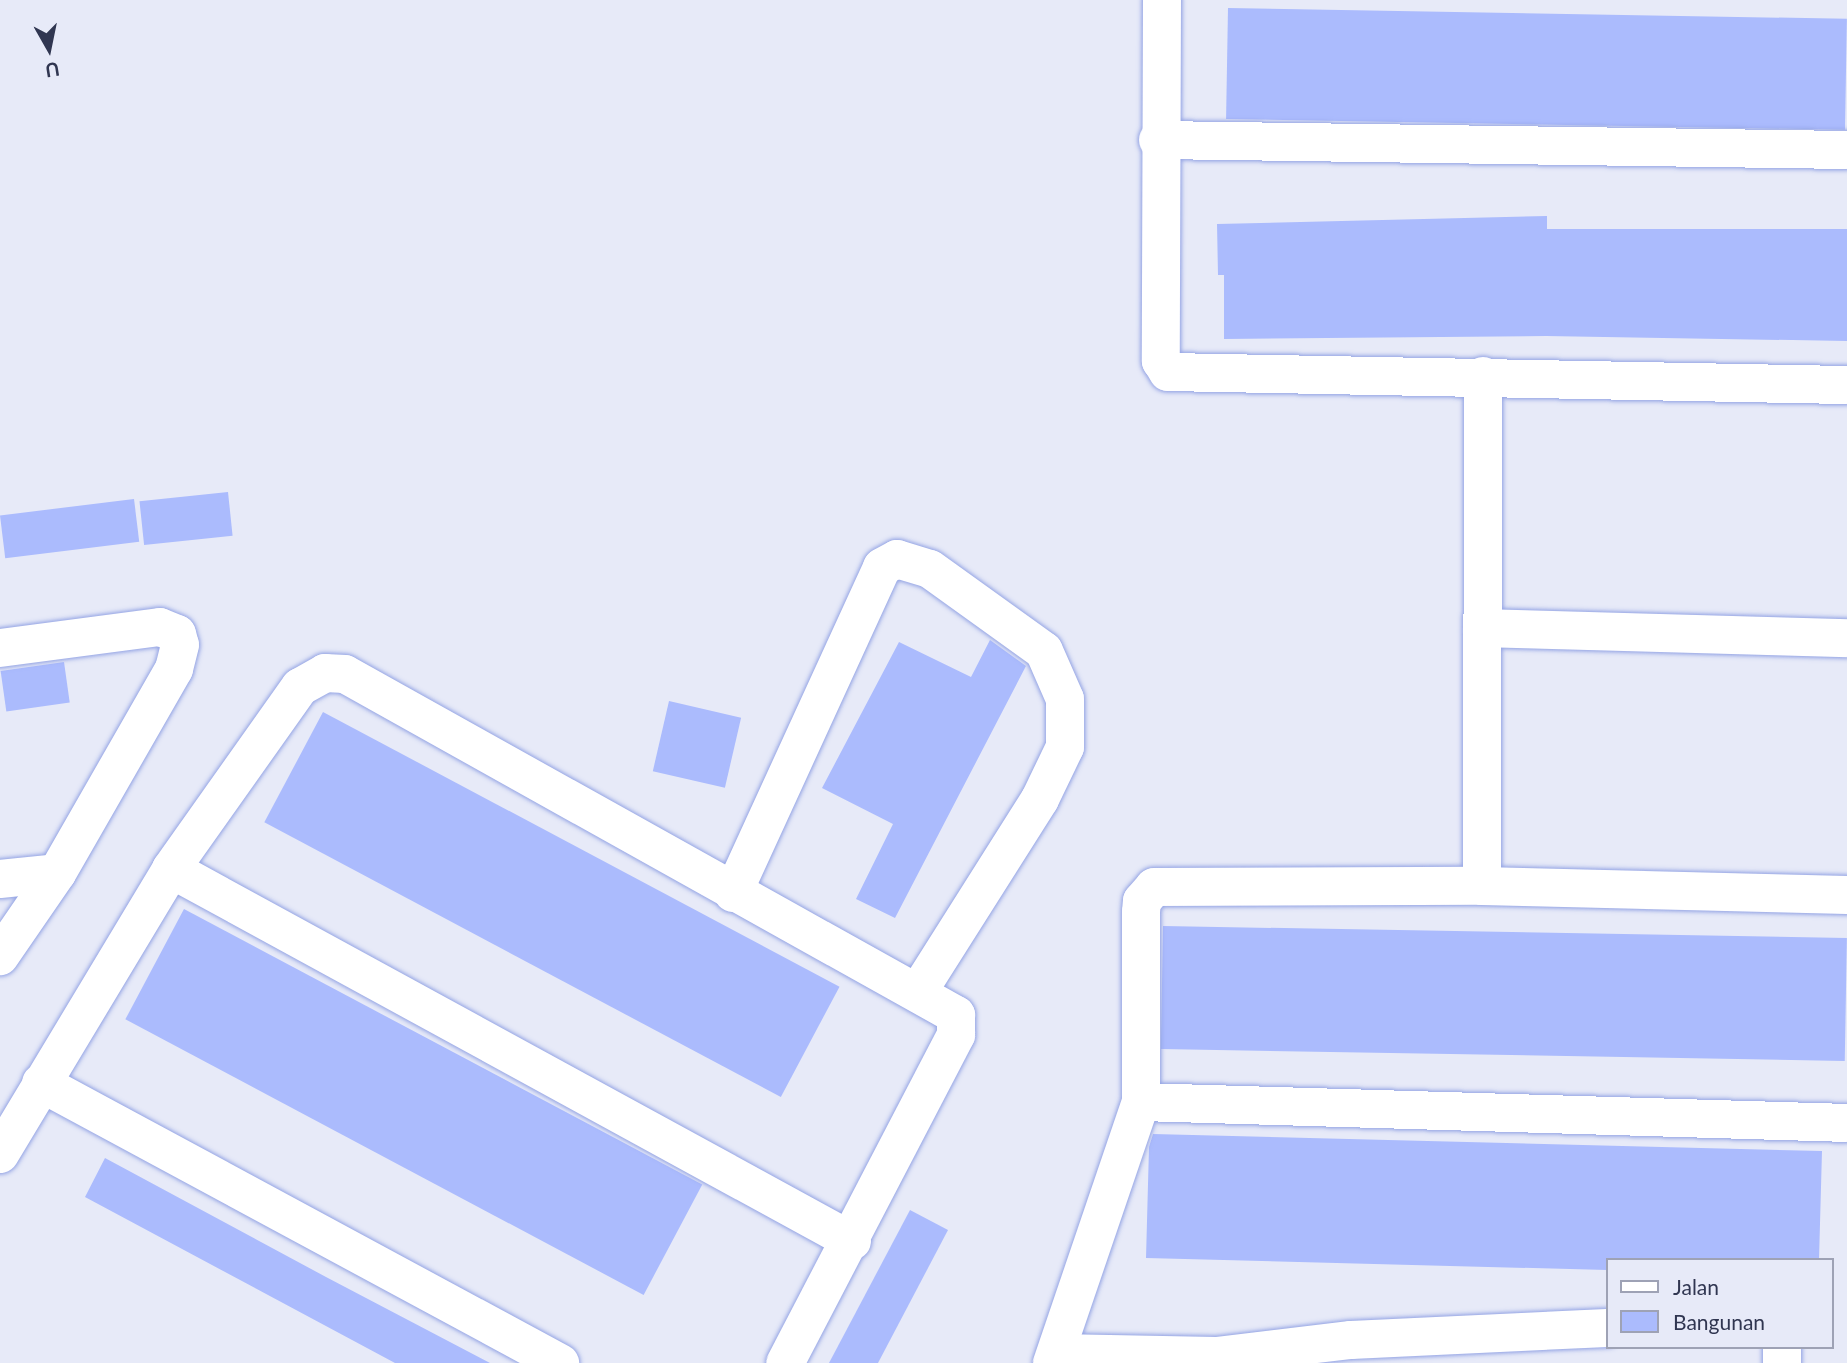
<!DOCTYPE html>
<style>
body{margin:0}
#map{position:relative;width:1847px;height:1363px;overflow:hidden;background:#e7eaf8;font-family:Lato,sans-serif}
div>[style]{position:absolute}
.building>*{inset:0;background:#abbbfd;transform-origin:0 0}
.roads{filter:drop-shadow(0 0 2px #94a4e4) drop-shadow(0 0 2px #94a4e4)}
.minor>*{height:38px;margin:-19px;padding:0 19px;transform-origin:19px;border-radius:19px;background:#fff}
span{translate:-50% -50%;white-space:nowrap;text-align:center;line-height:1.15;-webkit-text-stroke:5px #e7eaf8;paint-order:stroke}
.legend{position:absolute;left:1606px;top:1258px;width:228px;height:91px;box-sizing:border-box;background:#e7eaf8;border:2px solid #9ea2b5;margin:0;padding:9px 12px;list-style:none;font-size:21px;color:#303651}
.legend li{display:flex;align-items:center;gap:14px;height:35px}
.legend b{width:35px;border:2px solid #9ea2b5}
.north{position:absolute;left:14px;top:14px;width:70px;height:70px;-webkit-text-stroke:5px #e7eaf8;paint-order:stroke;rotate:171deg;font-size:19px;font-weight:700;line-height:28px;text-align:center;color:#303651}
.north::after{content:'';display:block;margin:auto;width:24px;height:32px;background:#303651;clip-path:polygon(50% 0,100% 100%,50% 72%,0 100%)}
</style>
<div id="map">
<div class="building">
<i style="left:1228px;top:8px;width:619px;height:111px;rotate:1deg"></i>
<i style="clip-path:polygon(1547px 216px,1547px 229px,1847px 229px,1847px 341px,1546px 336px,1224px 339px,1224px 275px,1218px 275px,1217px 224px)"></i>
<i style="left:228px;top:492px;width:44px;height:89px;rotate:84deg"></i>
<i style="left:134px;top:499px;width:43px;height:135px;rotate:83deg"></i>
<i style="clip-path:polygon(990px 640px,1026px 666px,895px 918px,856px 899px,893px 824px,822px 788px,899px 642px,971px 677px)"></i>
<i style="left:64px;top:662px;width:41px;height:64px;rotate:82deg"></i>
<i style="left:669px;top:701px;width:74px;height:72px;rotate:13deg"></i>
<i style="left:323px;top:712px;width:585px;height:125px;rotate:28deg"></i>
<i style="left:184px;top:909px;width:587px;height:125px;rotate:28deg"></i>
<i style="left:1163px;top:926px;width:684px;height:123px;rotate:1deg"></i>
<i style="clip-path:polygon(1153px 1134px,1822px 1151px,1819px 1260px,1607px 1260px,1607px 1270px,1146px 1258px,1149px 1147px)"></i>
<i style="clip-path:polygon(105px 1158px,326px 1277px,490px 1363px,395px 1363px,85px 1197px)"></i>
<i style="clip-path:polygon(910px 1210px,948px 1230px,878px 1363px,829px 1363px)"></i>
</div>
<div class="roads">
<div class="minor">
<i style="left:1162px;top:0;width:361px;rotate:90.2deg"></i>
<i style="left:1161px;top:361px;width:13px;rotate:58deg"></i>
<i style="left:1168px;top:372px;width:679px;rotate:1.1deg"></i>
<i style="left:1158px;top:140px;width:689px;rotate:0.83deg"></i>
<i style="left:1482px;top:628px;width:365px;rotate:1.6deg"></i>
<i style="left:0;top:648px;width:161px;rotate:-7.5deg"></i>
<i style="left:160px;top:627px;width:18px;rotate:22deg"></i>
<i style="left:177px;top:634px;width:11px;rotate:75deg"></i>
<i style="left:180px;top:645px;width:25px;rotate:104deg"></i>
<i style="left:174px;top:669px;width:235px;rotate:119.8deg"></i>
<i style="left:57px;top:873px;width:101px;rotate:124.5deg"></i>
<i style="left:171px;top:869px;width:776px;rotate:28.65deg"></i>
<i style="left:0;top:879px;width:57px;rotate:-6deg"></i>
<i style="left:1482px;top:886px;width:510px;rotate:-89.89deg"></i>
<i style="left:733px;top:893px;width:358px;rotate:-65.4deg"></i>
<i style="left:882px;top:567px;width:17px;rotate:-28deg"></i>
<i style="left:897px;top:559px;width:34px;rotate:17deg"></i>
<i style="left:930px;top:569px;width:140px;rotate:35.7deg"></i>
<i style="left:1044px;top:651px;width:52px;rotate:66.4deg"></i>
<i style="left:1065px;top:699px;width:48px;rotate:90deg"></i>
<i style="left:1065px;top:747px;width:58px;rotate:115.7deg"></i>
<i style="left:1040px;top:799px;width:228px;rotate:122.3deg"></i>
<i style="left:41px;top:1083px;width:590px;rotate:28.35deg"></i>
<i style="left:1141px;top:1102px;width:706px;rotate:1.7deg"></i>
<i style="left:0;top:1154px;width:332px;rotate:-59deg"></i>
<i style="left:171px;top:869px;width:223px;rotate:-54.7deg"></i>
<i style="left:300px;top:687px;width:29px;rotate:-29deg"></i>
<i style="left:325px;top:673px;width:20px;rotate:3deg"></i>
<i style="left:345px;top:674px;width:700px;rotate:29.17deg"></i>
<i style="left:956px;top:1015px;width:20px;rotate:90deg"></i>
<i style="left:956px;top:1035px;width:370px;rotate:117.5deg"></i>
<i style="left:1056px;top:1353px;width:160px;rotate:1.1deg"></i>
<i style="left:1216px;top:1356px;width:136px;rotate:-6.8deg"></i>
<i style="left:1351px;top:1340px;width:256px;rotate:-2.7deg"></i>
<i style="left:1052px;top:1363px;width:276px;rotate:-71.2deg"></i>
<i style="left:1141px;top:1102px;width:190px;rotate:-90deg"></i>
<i style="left:1141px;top:912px;width:11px;rotate:-85deg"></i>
<i style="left:1142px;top:901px;width:18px;rotate:-49deg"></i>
<i style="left:1154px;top:887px;width:328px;rotate:-0.2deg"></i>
<i style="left:1482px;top:886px;width:365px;rotate:1.4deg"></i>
<i style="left:1782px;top:1363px;width:16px;rotate:-90deg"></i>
</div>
</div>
<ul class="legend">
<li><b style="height:9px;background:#fff"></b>Jalan</li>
<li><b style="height:19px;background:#abbbfd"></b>Bangunan</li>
</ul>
<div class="north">U</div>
</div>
